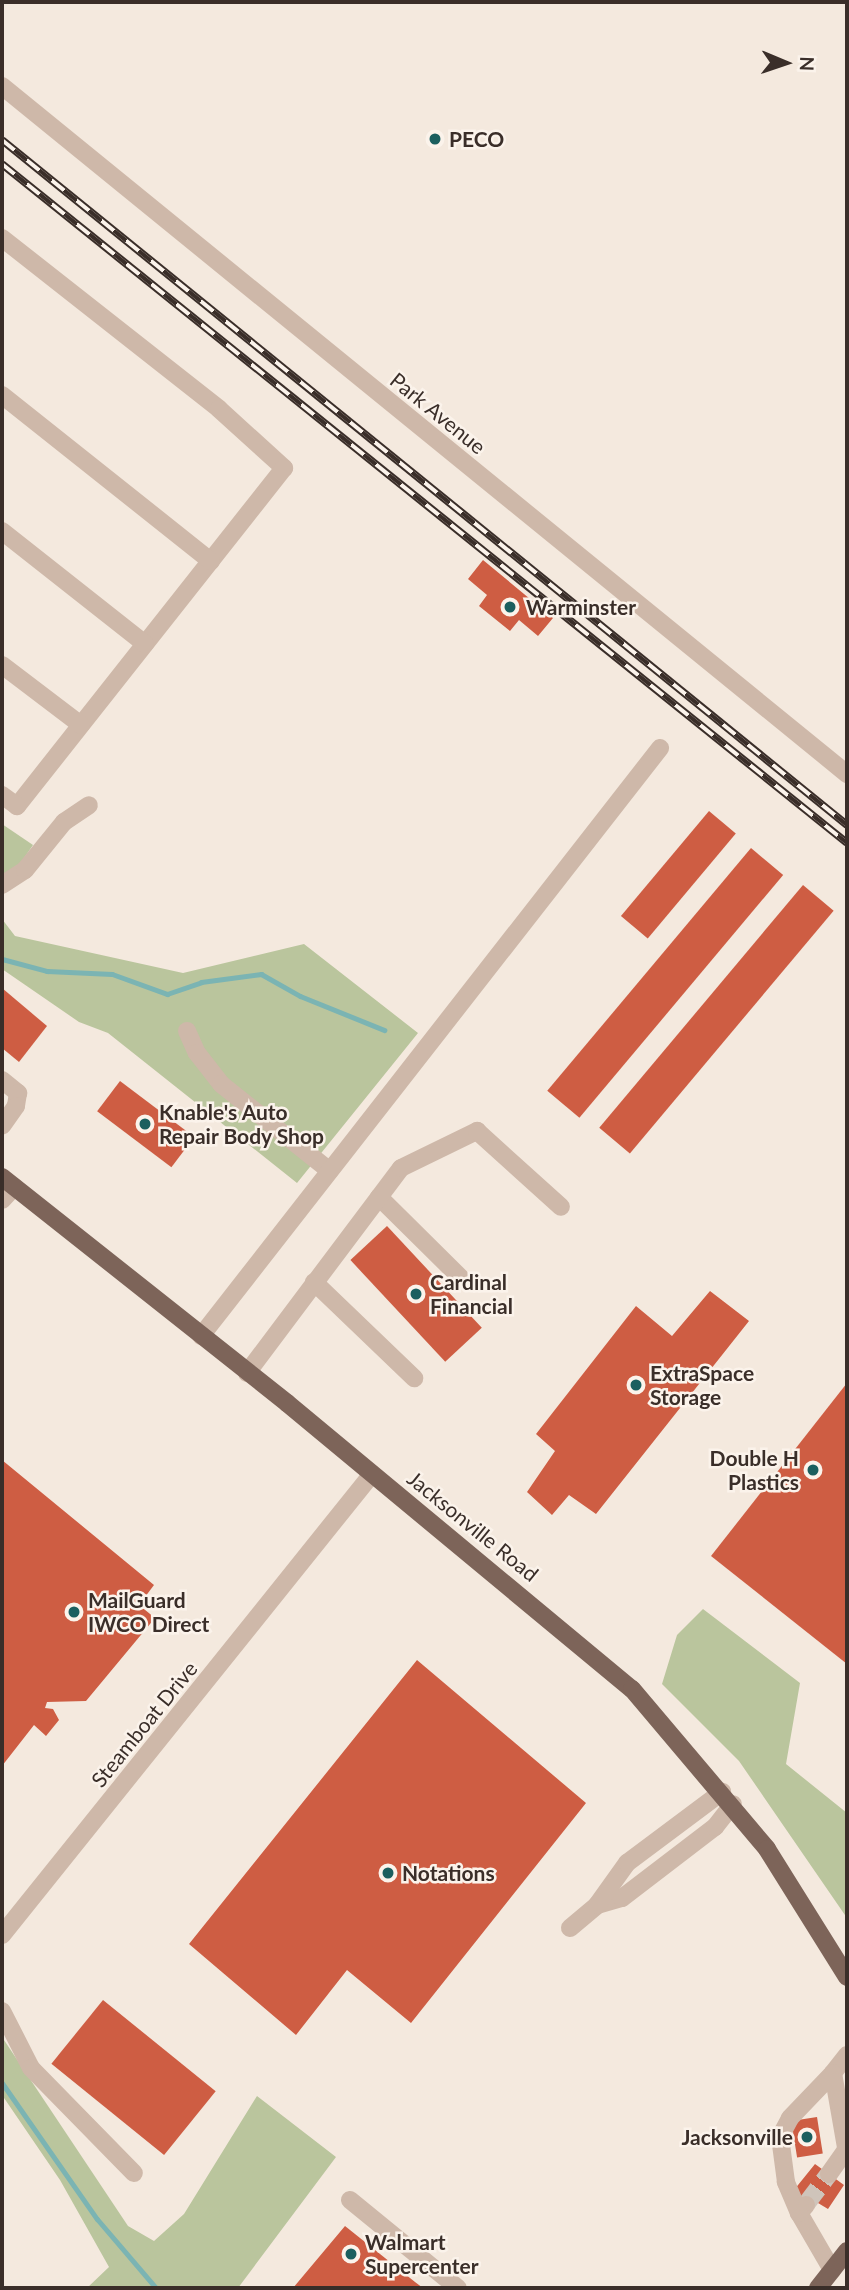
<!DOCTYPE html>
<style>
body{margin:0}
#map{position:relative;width:849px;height:2290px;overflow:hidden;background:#f4e9de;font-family:Lato,sans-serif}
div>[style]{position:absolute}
.green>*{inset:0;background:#bac59d}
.stream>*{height:5px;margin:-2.5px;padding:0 2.5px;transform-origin:2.5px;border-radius:2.5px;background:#7bb4b3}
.building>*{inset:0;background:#ce5d43;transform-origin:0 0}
.minor-tunnel>*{height:18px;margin-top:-9px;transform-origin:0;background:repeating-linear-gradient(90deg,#cfc4ba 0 18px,transparent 0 27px)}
.minor>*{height:18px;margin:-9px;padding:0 9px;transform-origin:9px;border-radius:9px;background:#ceb8a9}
.major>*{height:18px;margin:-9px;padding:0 9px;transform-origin:9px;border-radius:9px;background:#7d6459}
.rail>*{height:8px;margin-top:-4px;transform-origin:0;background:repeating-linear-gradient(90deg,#fbf3eb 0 16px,#3a2e29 0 32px);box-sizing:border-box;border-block:2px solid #3a2e29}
.dots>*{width:19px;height:19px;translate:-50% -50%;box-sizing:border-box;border:4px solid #fbf3eb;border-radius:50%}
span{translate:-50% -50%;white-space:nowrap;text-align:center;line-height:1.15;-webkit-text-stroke:5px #fbf3eb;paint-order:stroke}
.poi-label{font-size:21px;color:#3a2e29;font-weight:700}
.left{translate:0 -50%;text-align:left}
.right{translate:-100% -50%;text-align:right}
.street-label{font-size:21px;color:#3a2e29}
.frame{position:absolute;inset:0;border:4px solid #3a2e29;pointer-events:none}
.north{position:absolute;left:751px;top:28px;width:70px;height:70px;-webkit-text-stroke:5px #fbf3eb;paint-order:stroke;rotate:92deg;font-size:19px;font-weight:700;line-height:28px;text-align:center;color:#3a2e29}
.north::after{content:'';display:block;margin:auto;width:24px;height:32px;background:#3a2e29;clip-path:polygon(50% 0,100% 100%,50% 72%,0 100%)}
</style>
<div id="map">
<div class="green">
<i style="clip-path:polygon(2px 824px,33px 845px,2px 890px)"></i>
<i style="clip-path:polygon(2px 919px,15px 936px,183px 973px,304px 944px,418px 1033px,297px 1183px,108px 1033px,79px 1022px,2px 969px)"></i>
<i style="clip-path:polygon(703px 1609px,800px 1683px,786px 1764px,847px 1813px,847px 1918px,739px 1761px,662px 1684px,677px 1635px)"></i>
<i style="clip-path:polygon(2px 2037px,128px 2226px,154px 2241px,184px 2214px,257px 2096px,336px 2157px,238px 2288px,87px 2288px,109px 2267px,60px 2180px,2px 2095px)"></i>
</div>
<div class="stream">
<i style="left:2px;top:959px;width:47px;rotate:14.9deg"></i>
<i style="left:47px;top:971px;width:65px;rotate:2.6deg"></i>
<i style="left:112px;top:974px;width:59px;rotate:20deg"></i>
<i style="left:167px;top:994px;width:36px;rotate:-19deg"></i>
<i style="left:201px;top:982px;width:61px;rotate:-7.6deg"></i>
<i style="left:261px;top:974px;width:45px;rotate:29.4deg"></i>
<i style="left:300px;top:996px;width:91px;rotate:22deg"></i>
<i style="left:2px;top:2083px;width:166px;rotate:55.1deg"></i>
<i style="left:97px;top:2219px;width:91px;rotate:49.5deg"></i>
</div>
<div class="building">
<i style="clip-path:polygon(483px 560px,553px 618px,538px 636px,519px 620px,510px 631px,479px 606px,487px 595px,468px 579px)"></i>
<i style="left:709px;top:811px;width:35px;height:137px;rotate:40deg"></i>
<i style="left:751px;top:848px;width:42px;height:317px;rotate:40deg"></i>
<i style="left:803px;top:885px;width:40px;height:317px;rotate:40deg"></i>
<i style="clip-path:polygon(2px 988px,47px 1026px,19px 1062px,2px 1048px)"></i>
<i style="left:120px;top:1081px;width:93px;height:38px;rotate:37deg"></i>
<i style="left:387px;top:1226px;width:139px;height:50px;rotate:47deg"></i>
<i style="clip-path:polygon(710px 1291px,749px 1321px,596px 1514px,569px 1495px,552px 1515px,527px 1492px,555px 1451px,536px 1434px,636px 1306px,672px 1336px)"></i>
<i style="clip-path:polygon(847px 1383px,847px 1664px,711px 1556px)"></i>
<i style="clip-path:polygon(2px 1460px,154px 1585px,139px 1605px,155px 1618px,86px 1701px,47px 1702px,45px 1708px,53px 1709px,59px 1720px,46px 1736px,34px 1725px,2px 1766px)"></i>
<i style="clip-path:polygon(417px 1660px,586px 1803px,411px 2023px,347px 1970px,296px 2035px,189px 1944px)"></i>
<i style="left:103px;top:2000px;width:145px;height:82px;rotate:39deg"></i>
<i style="left:817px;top:2117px;width:37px;height:26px;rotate:81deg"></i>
<i style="clip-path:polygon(815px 2164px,844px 2185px,828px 2209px,813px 2200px,810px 2206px,794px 2190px)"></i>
<i style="clip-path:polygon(345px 2226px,415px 2282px,423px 2288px,293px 2288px)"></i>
</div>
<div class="minor-tunnel">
<i style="left:807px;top:2203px;width:36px;rotate:-53deg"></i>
</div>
<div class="minor">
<i style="left:2px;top:86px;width:1090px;rotate:39.15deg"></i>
<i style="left:2px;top:238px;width:276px;rotate:38.2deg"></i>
<i style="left:219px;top:409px;width:88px;rotate:42.2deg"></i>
<i style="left:284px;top:468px;width:431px;rotate:128.3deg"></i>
<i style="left:17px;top:806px;width:19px;rotate:-144deg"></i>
<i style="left:2px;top:395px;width:267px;rotate:38.5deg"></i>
<i style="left:2px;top:531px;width:182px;rotate:38.3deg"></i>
<i style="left:2px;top:665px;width:99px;rotate:37.2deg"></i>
<i style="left:2px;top:885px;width:27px;rotate:-33deg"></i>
<i style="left:25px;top:870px;width:62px;rotate:-50.9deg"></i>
<i style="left:64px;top:822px;width:30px;rotate:-34deg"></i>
<i style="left:187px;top:1031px;width:24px;rotate:66deg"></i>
<i style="left:197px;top:1053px;width:39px;rotate:52deg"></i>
<i style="left:221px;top:1084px;width:139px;rotate:38.6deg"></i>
<i style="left:2px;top:1080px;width:21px;rotate:39deg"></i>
<i style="left:18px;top:1093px;width:13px;rotate:99deg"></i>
<i style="left:16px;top:1106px;width:24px;rotate:125deg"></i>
<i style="left:379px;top:1197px;width:117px;rotate:44.7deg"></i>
<i style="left:2px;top:1200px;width:18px;rotate:-47deg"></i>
<i style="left:314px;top:1282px;width:139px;rotate:43.8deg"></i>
<i style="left:201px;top:1336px;width:746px;rotate:-52.02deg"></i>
<i style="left:247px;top:1373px;width:256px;rotate:-53.1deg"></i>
<i style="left:401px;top:1168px;width:85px;rotate:-26deg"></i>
<i style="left:477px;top:1131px;width:113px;rotate:42.1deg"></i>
<i style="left:597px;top:1905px;width:26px;rotate:-16deg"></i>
<i style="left:622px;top:1898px;width:117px;rotate:-37.4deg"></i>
<i style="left:715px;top:1827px;width:29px;rotate:-52deg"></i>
<i style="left:570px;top:1928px;width:35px;rotate:-40deg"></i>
<i style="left:597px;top:1905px;width:52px;rotate:-54.5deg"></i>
<i style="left:627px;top:1863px;width:119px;rotate:-36.8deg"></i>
<i style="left:2px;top:1935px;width:591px;rotate:-51.25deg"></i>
<i style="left:2px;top:2011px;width:64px;rotate:63deg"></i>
<i style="left:31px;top:2068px;width:147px;rotate:45.6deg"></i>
<i style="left:847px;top:2055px;width:23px;rotate:128deg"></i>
<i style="left:833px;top:2073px;width:81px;rotate:80.1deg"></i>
<i style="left:829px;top:2174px;width:28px;rotate:-55deg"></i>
<i style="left:350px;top:2200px;width:139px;rotate:39.2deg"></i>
<i style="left:806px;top:2205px;width:11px;rotate:131deg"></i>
<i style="left:799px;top:2213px;width:66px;rotate:59.9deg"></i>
<i style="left:799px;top:2213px;width:34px;rotate:-113deg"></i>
<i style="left:786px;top:2182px;width:45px;rotate:-97.6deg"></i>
<i style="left:780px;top:2137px;width:21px;rotate:-62deg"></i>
<i style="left:790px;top:2118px;width:62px;rotate:-46.3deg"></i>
</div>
<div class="major">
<i style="left:2px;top:1177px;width:364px;rotate:38.4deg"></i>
<i style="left:287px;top:1403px;width:448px;rotate:39.7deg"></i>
<i style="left:632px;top:1689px;width:209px;rotate:49.8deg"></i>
<i style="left:767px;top:1849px;width:151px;rotate:58deg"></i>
<i style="left:818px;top:2288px;width:47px;rotate:-51.9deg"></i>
</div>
<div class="rail">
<i style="left:2px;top:140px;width:1088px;rotate:39.03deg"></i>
<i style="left:2px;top:164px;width:1084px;rotate:38.78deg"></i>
</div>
<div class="dots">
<i style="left:435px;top:139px;background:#1b5f5f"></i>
<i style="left:510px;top:607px;background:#1b5f5f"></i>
<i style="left:145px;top:1124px;background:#1b5f5f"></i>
<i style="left:416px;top:1294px;background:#1b5f5f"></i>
<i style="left:636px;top:1385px;background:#1b5f5f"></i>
<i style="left:813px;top:1470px;background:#1b5f5f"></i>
<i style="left:74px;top:1612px;background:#1b5f5f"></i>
<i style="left:388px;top:1873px;background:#1b5f5f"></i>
<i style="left:807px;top:2137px;background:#1b5f5f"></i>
<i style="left:351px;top:2254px;background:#1b5f5f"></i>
</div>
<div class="poi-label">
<span class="left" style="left:449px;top:139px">PECO</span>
<span class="left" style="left:526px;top:607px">Warminster</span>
<span class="left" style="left:159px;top:1124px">Knable's Auto<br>Repair Body Shop</span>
<span class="left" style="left:430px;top:1294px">Cardinal<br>Financial</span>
<span class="left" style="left:650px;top:1385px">ExtraSpace<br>Storage</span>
<span class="right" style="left:799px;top:1470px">Double H<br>Plastics</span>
<span class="left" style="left:88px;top:1612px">MailGuard<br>IWCO Direct</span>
<span class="left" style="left:402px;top:1873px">Notations</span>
<span class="right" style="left:793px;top:2137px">Jacksonville</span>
<span class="left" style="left:365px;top:2254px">Walmart<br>Supercenter</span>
</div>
<div class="street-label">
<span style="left:438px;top:413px;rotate:39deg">Park Avenue</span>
<span style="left:473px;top:1526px;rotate:39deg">Jacksonville Road</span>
<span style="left:144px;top:1724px;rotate:-51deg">Steamboat Drive</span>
</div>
<div class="frame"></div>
<div class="north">N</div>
</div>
